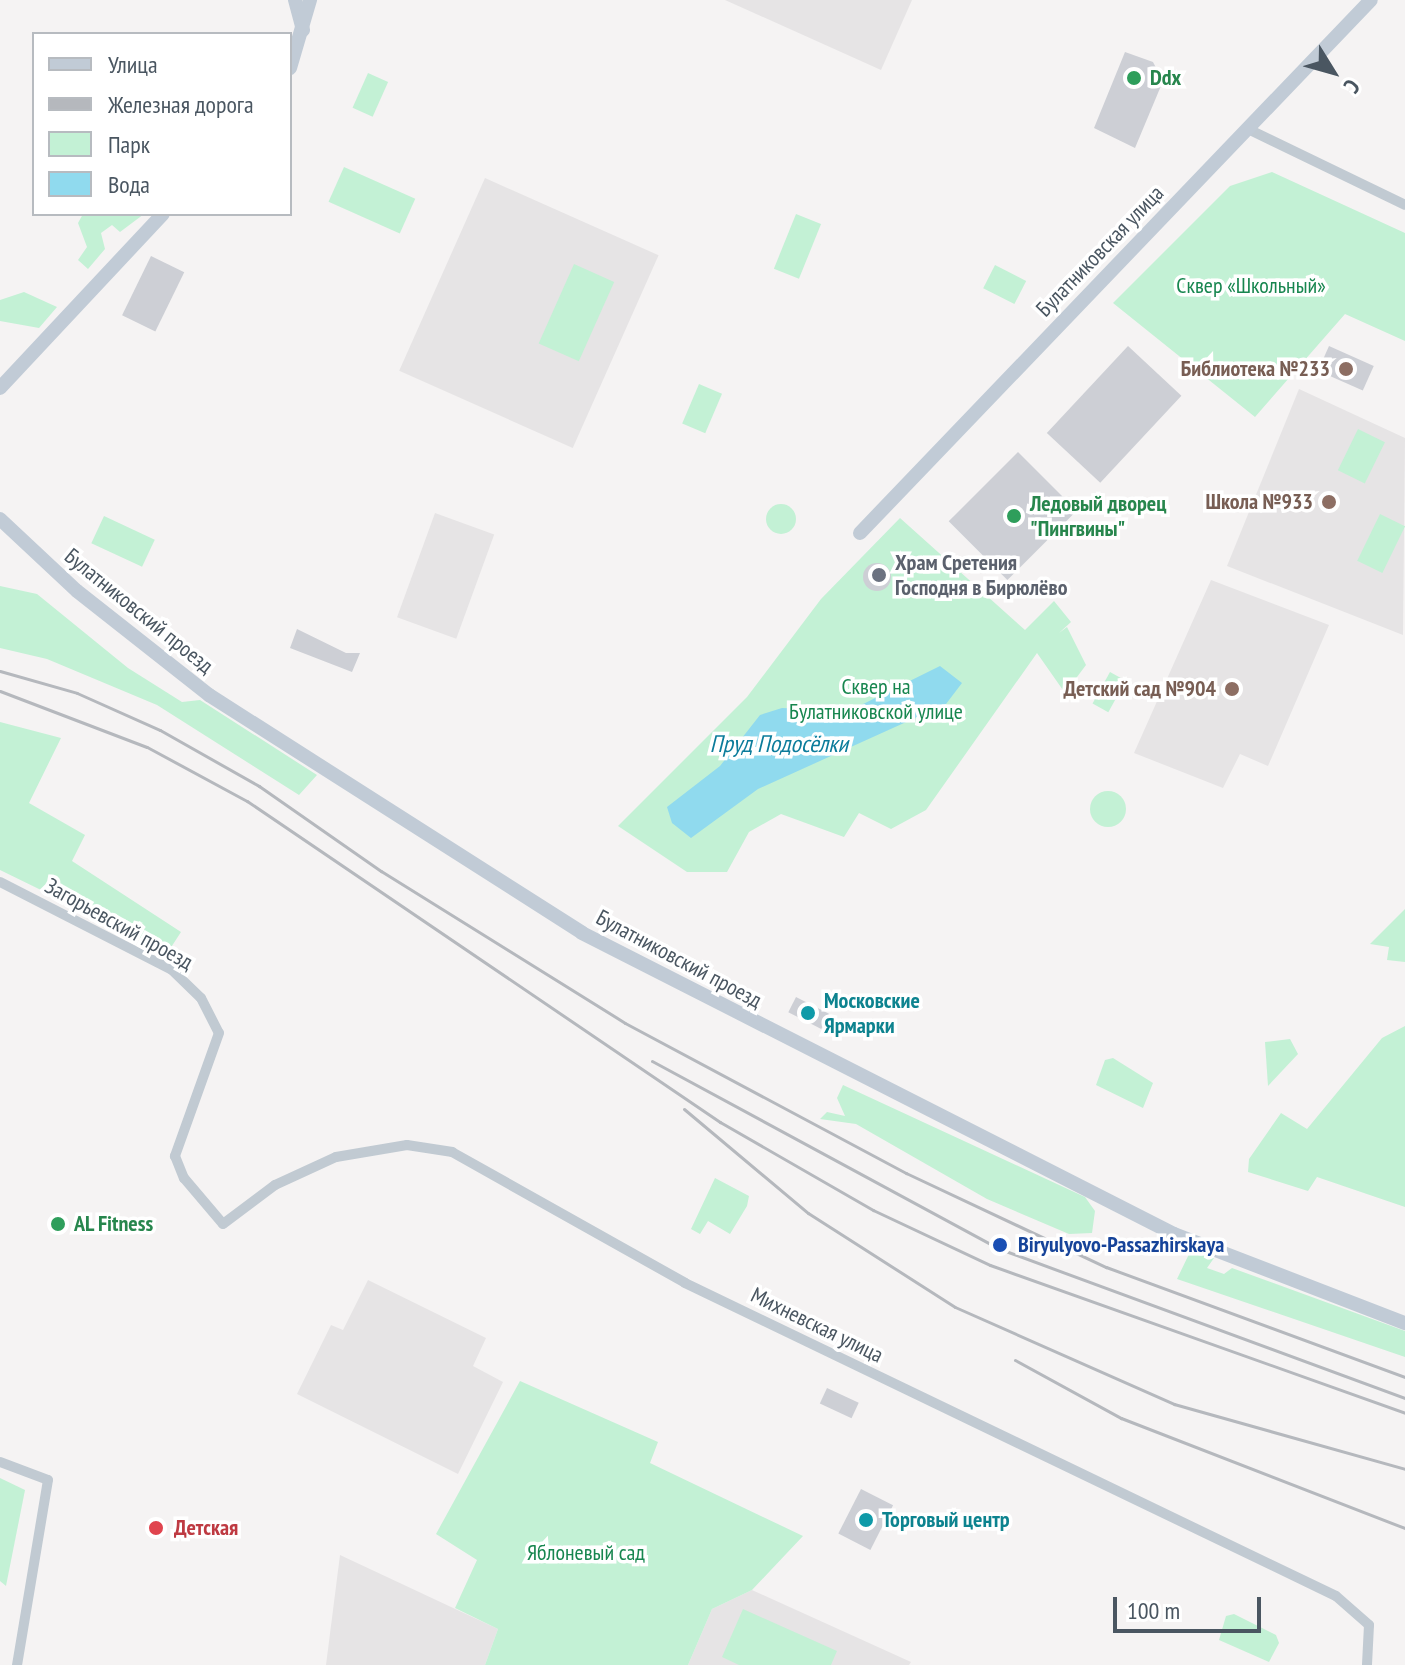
<!DOCTYPE html>
<meta charset="utf-8">
<style>
body{margin:0}
#map{position:relative;width:1405px;height:1665px;overflow:hidden;background:#f5f3f3;font-family:"PT Sans Narrow",sans-serif}
div>[style]{position:absolute}
.education>*{inset:0;background:#e6e4e5;transform-origin:0 0}
.green>*{inset:0;background:#c3f1d5;transform-origin:0 0}
.round{border-radius:50%}
.water>*{inset:0;background:#90daee}
.building>*{inset:0;background:#cdcfd5;transform-origin:0 0}
.street>*{height:10px;margin:-5px;padding:0 5px;transform-origin:5px;border-radius:5px;background:#c1cad2}
.secondary>*{height:14px;margin:-7px;padding:0 7px;transform-origin:7px;border-radius:7px;background:#c1cbd6}
.rail>*{height:3px;margin:-1.5px;padding:0 1.5px;transform-origin:1.5px;border-radius:1.5px;background:#b5b8bd}
.dots>*{width:22px;height:22px;translate:-50% -50%;box-sizing:border-box;border:4px solid #fff;border-radius:50%}
span{translate:-50% -50%;white-space:nowrap;text-align:center;line-height:1.15;-webkit-text-stroke:7px #fff;paint-order:stroke}
.leisure-label{font-size:22px;color:#27864d;font-weight:700}
.left{translate:0 -50%;text-align:left}
.street-label{font-size:22px;color:#4a5661}
.park-label{font-size:22px;color:#17864f}
.education-label{font-size:22px;color:#785e54;font-weight:700}
.right{translate:-100% -50%;text-align:right}
.worship-label{font-size:22px;color:#5b616d;font-weight:700}
.culture-label{font-size:22px;color:#0d838f;font-weight:700}
.transit-label{font-size:22px;color:#164399;font-weight:700}
.health-label{font-size:22px;color:#be3a42;font-weight:700}
.water-label{font-size:24px;color:#0c7c9b;font-style:italic}
.legend{position:absolute;left:32px;top:32px;width:260px;height:184px;box-sizing:border-box;background:#fff;border:2px solid #b7bbc0;margin:0;padding:10px 14px;list-style:none;font-size:24px;color:#4a5661}
.legend li{display:flex;align-items:center;gap:16px;height:40px}
.legend b{width:40px;border:2px solid #b7bbc0}
.north{position:absolute;left:1293px;top:32px;width:80px;height:80px;-webkit-text-stroke:6px #fff;paint-order:stroke;rotate:127deg;font-size:22px;font-weight:700;line-height:32px;text-align:center;color:#4a5661}
.north::after{content:'';display:block;margin:auto;width:28px;height:36px;background:#4a5661;clip-path:polygon(50% 0,100% 100%,50% 72%,0 100%)}
.scale{position:absolute;left:1113px;top:1597px;width:148px;height:36px;box-sizing:border-box;border:4px solid #4a5661;border-top:0;padding-left:10px;font-size:24px;line-height:28px;white-space:nowrap;color:#4a5661;-webkit-text-stroke:6px #fff;paint-order:stroke}
</style>
<div id="map">
<div class="education">
<i style="clip-path:polygon(725px 0,912px 0,881px 70px)"></i>
<i style="left:485px;top:178px;width:190px;height:211px;rotate:24deg"></i>
<i style="clip-path:polygon(1299px 389px,1405px 438px,1403px 635px,1227px 566px)"></i>
<i style="left:435px;top:513px;width:63px;height:111px;rotate:20deg"></i>
<i style="clip-path:polygon(1211px 580px,1329px 625px,1268px 766px,1240px 754px,1223px 788px,1134px 753px)"></i>
<i style="clip-path:polygon(368px 1280px,486px 1338px,473px 1366px,503px 1382px,458px 1474px,297px 1394px,331px 1325px,343px 1330px)"></i>
<i style="clip-path:polygon(340px 1555px,498px 1629px,485px 1665px,326px 1665px)"></i>
<i style="clip-path:polygon(752px 1590px,911px 1662px,909px 1665px,688px 1665px,712px 1609px)"></i>
</div>
<div class="green">
<i style="left:368px;top:73px;width:22px;height:38px;rotate:24deg"></i>
<i style="left:344px;top:167px;width:78px;height:38px;rotate:24deg"></i>
<i style="clip-path:polygon(1272px 172px,1405px 233px,1405px 341px,1345px 314px,1255px 417px,1113px 303px,1230px 186px)"></i>
<i style="clip-path:polygon(83px 214px,144px 214px,120px 232px,112px 225px,101px 233px,105px 249px,88px 269px,78px 260px,87px 247px,78px 223px)"></i>
<i style="left:796px;top:214px;width:27px;height:59px;rotate:22deg"></i>
<i style="left:574px;top:264px;width:44px;height:87px;rotate:24deg"></i>
<i style="left:995px;top:265px;width:35px;height:26px;rotate:27deg"></i>
<i style="clip-path:polygon(24px 292px,57px 307px,39px 328px,0 321px,0 300px)"></i>
<i style="left:699px;top:384px;width:25px;height:43px;rotate:23deg"></i>
<i style="left:1358px;top:429px;width:30px;height:46px;rotate:26deg"></i>
<i class="round" style="left:766px;top:504px;width:30px;height:30px"></i>
<i style="left:1380px;top:514px;width:28px;height:52px;rotate:26deg"></i>
<i style="left:104px;top:516px;width:56px;height:30px;rotate:25deg"></i>
<i style="clip-path:polygon(900px 518px,1025px 630px,1054px 601px,1071px 622px,1059px 633px,1067px 627px,1086px 665px,1065px 693px,1037px 653px,926px 810px,891px 829px,859px 813px,844px 837px,781px 814px,749px 832px,727px 872px,687px 872px,618px 826px,747px 697px,821px 599px)"></i>
<i style="clip-path:polygon(0 586px,37px 594px,128px 668px,182px 702px,200px 700px,317px 775px,299px 795px,157px 705px,47px 659px,0 648px)"></i>
<i style="left:1110px;top:672px;width:18px;height:36px;rotate:29deg"></i>
<i style="clip-path:polygon(0 722px,61px 738px,29px 803px,85px 835px,72px 861px,181px 932px,168px 952px,0 870px)"></i>
<i class="round" style="left:1090px;top:791px;width:36px;height:36px"></i>
<i style="clip-path:polygon(1405px 909px,1405px 962px,1387px 960px,1389px 947px,1370px 944px)"></i>
<i style="clip-path:polygon(1405px 1026px,1405px 1207px,1317px 1177px,1308px 1191px,1248px 1172px,1249px 1159px,1281px 1113px,1307px 1129px,1382px 1038px)"></i>
<i style="clip-path:polygon(1290px 1039px,1298px 1054px,1268px 1086px,1265px 1042px)"></i>
<i style="clip-path:polygon(1113px 1058px,1153px 1083px,1143px 1108px,1096px 1085px,1105px 1060px)"></i>
<i style="clip-path:polygon(843px 1085px,1085px 1197px,1095px 1211px,1092px 1233px,1069px 1234px,987px 1199px,856px 1124px,820px 1119px,827px 1112px,845px 1116px,837px 1098px)"></i>
<i style="clip-path:polygon(715px 1178px,749px 1196px,747px 1206px,730px 1234px,708px 1221px,700px 1234px,691px 1229px)"></i>
<i style="clip-path:polygon(1190px 1252px,1214px 1258px,1207px 1268px,1224px 1274px,1232px 1268px,1405px 1331px,1405px 1357px,1177px 1279px)"></i>
<i style="clip-path:polygon(520px 1381px,658px 1442px,650px 1463px,803px 1536px,752px 1590px,712px 1609px,688px 1665px,485px 1665px,498px 1629px,455px 1608px,477px 1560px,436px 1534px)"></i>
<i style="clip-path:polygon(0 1478px,25px 1490px,6px 1586px,0 1581px)"></i>
<i style="clip-path:polygon(743px 1609px,837px 1651px,831px 1665px,739px 1665px,722px 1657px)"></i>
<i style="clip-path:polygon(1234px 1614px,1276px 1635px,1279px 1643px,1269px 1662px,1219px 1640px,1226px 1616px)"></i>
</div>
<div class="water">
<i style="clip-path:polygon(940px 666px,962px 683px,946px 704px,758px 789px,691px 838px,672px 823px,667px 807px,720px 766px,760px 715px,782px 708px,849px 711px)"></i>
</div>
<div class="building">
<i style="clip-path:polygon(1125px 52px,1153px 62px,1163px 81px,1135px 148px,1094px 128px)"></i>
<i style="left:151px;top:256px;width:37px;height:66px;rotate:26deg"></i>
<i style="left:1128px;top:346px;width:73px;height:119px;rotate:43deg"></i>
<i style="left:1329px;top:346px;width:49px;height:27px;rotate:24deg"></i>
<i style="left:1018px;top:452px;width:83px;height:98px;rotate:45deg"></i>
<i class="round" style="left:863px;top:563px;width:28px;height:28px"></i>
<i style="clip-path:polygon(297px 629px,346px 653px,360px 653px,352px 672px,290px 648px)"></i>
<i style="left:796px;top:997px;width:37px;height:17px;rotate:27deg"></i>
<i style="left:827px;top:1388px;width:35px;height:17px;rotate:25deg"></i>
<i style="left:861px;top:1489px;width:36px;height:50px;rotate:27deg"></i>
</div>
<div class="street">
<i style="left:1248px;top:129px;width:174px;rotate:25.8deg"></i>
<i style="left:0;top:882px;width:193px;rotate:27.1deg"></i>
<i style="left:172px;top:970px;width:40px;rotate:44deg"></i>
<i style="left:201px;top:998px;width:39px;rotate:63deg"></i>
<i style="left:219px;top:1033px;width:131px;rotate:109.7deg"></i>
<i style="left:175px;top:1156px;width:24px;rotate:68deg"></i>
<i style="left:184px;top:1178px;width:60px;rotate:49.7deg"></i>
<i style="left:223px;top:1224px;width:65px;rotate:-36.9deg"></i>
<i style="left:275px;top:1185px;width:67px;rotate:-24.7deg"></i>
<i style="left:336px;top:1157px;width:72px;rotate:-9.6deg"></i>
<i style="left:407px;top:1145px;width:46px;rotate:8.8deg"></i>
<i style="left:452px;top:1152px;width:267px;rotate:29.3deg"></i>
<i style="left:685px;top:1283px;width:722px;rotate:25.68deg"></i>
<i style="left:1336px;top:1596px;width:44px;rotate:41.3deg"></i>
<i style="left:1369px;top:1625px;width:40px;rotate:92.9deg"></i>
<i style="left:0;top:1462px;width:51px;rotate:20.6deg"></i>
<i style="left:48px;top:1480px;width:188px;rotate:99.5deg"></i>
</div>
<div class="secondary">
<i style="left:295px;top:0;width:31px;rotate:75deg"></i>
<i style="left:290px;top:68px;width:71px;rotate:-73.6deg"></i>
<i style="left:0;top:388px;width:238px;rotate:-46.9deg"></i>
<i style="left:0;top:519px;width:105px;rotate:43.1deg"></i>
<i style="left:77px;top:591px;width:168px;rotate:38.2deg"></i>
<i style="left:209px;top:695px;width:442px;rotate:32.5deg"></i>
<i style="left:582px;top:933px;width:664px;rotate:26.95deg"></i>
<i style="left:1174px;top:1234px;width:248px;rotate:21.1deg"></i>
<i style="left:860px;top:533px;width:738px;rotate:-46.21deg"></i>
</div>
<div class="rail">
<i style="left:0;top:671px;width:80px;rotate:15.9deg"></i>
<i style="left:77px;top:693px;width:91px;rotate:24deg"></i>
<i style="left:160px;top:730px;width:114px;rotate:29.5deg"></i>
<i style="left:259px;top:786px;width:149px;rotate:34.9deg"></i>
<i style="left:381px;top:871px;width:287px;rotate:31.9deg"></i>
<i style="left:625px;top:1023px;width:319px;rotate:28.1deg"></i>
<i style="left:906px;top:1173px;width:221px;rotate:25.2deg"></i>
<i style="left:1106px;top:1267px;width:319px;rotate:20.2deg"></i>
<i style="left:0;top:691px;width:157px;rotate:20.9deg"></i>
<i style="left:147px;top:747px;width:114px;rotate:28.4deg"></i>
<i style="left:247px;top:801px;width:572px;rotate:34.16deg"></i>
<i style="left:720px;top:1122px;width:177px;rotate:29.9deg"></i>
<i style="left:873px;top:1210px;width:129px;rotate:25.2deg"></i>
<i style="left:990px;top:1265px;width:441px;rotate:19.6deg"></i>
<i style="left:652px;top:1061px;width:396px;rotate:28.4deg"></i>
<i style="left:1000px;top:1249px;width:432px;rotate:20.2deg"></i>
<i style="left:684px;top:1109px;width:162px;rotate:40deg"></i>
<i style="left:808px;top:1213px;width:174px;rotate:32.6deg"></i>
<i style="left:955px;top:1307px;width:240px;rotate:23.9deg"></i>
<i style="left:1174px;top:1404px;width:240px;rotate:15.7deg"></i>
<i style="left:1015px;top:1360px;width:121px;rotate:28.7deg"></i>
<i style="left:1121px;top:1418px;width:305px;rotate:21.2deg"></i>
</div>
<div class="dots">
<i style="left:1134px;top:78px;background:#2e9e5b"></i>
<i style="left:1346px;top:369px;background:#8d6e63"></i>
<i style="left:1329px;top:502px;background:#8d6e63"></i>
<i style="left:1014px;top:516px;background:#2e9e5b"></i>
<i style="left:879px;top:575px;background:#6b7280"></i>
<i style="left:1232px;top:689px;background:#8d6e63"></i>
<i style="left:808px;top:1013px;background:#0f9aa8"></i>
<i style="left:58px;top:1224px;background:#2e9e5b"></i>
<i style="left:1000px;top:1245px;background:#1a4fb4"></i>
<i style="left:866px;top:1520px;background:#0f9aa8"></i>
<i style="left:156px;top:1528px;background:#e0444e"></i>
</div>
<div class="leisure-label">
<span class="left" style="left:1150px;top:78px">Ddx</span>
<span class="left" style="left:1030px;top:516px">Ледовый дворец<br>"Пингвины"</span>
<span class="left" style="left:74px;top:1224px">AL Fitness</span>
</div>
<div class="street-label">
<span style="left:1100px;top:251px;rotate:-46deg">Булатниковская улица</span>
<span style="left:139px;top:611px;rotate:39deg">Булатниковский проезд</span>
<span style="left:119px;top:924px;rotate:29deg">Загорьевский проезд</span>
<span style="left:679px;top:959px;rotate:28deg">Булатниковский проезд</span>
<span style="left:817px;top:1325px;rotate:26deg">Михневская улица</span>
</div>
<div class="park-label">
<span style="left:1251px;top:286px">Сквер «Школьный»</span>
<span style="left:876px;top:699px">Сквер на<br>Булатниковской улице</span>
<span style="left:586px;top:1553px">Яблоневый сад</span>
</div>
<div class="education-label">
<span class="right" style="left:1330px;top:369px">Библиотека №233</span>
<span class="right" style="left:1313px;top:502px">Школа №933</span>
<span class="right" style="left:1216px;top:689px">Детский сад №904</span>
</div>
<div class="worship-label">
<span class="left" style="left:895px;top:575px">Храм Сретения<br>Господня в Бирюлёво</span>
</div>
<div class="culture-label">
<span class="left" style="left:824px;top:1013px">Московские<br>Ярмарки</span>
<span class="left" style="left:882px;top:1520px">Торговый центр</span>
</div>
<div class="transit-label">
<span class="left" style="left:1018px;top:1245px">Biryulyovo-Passazhirskaya</span>
</div>
<div class="health-label">
<span class="left" style="left:174px;top:1528px">Детская</span>
</div>
<div class="water-label">
<span style="left:779px;top:744px">Пруд Подосёлки</span>
</div>
<ul class="legend">
<li><b style="height:10px;background:#c1cbd6"></b>Улица</li>
<li><b style="height:10px;background:#b5b8bd"></b>Железная дорога</li>
<li><b style="height:22px;background:#c3f1d5"></b>Парк</li>
<li><b style="height:22px;background:#90daee"></b>Вода</li>
</ul>
<div class="north">С</div>
<div class="scale">100 m</div>
</div>
